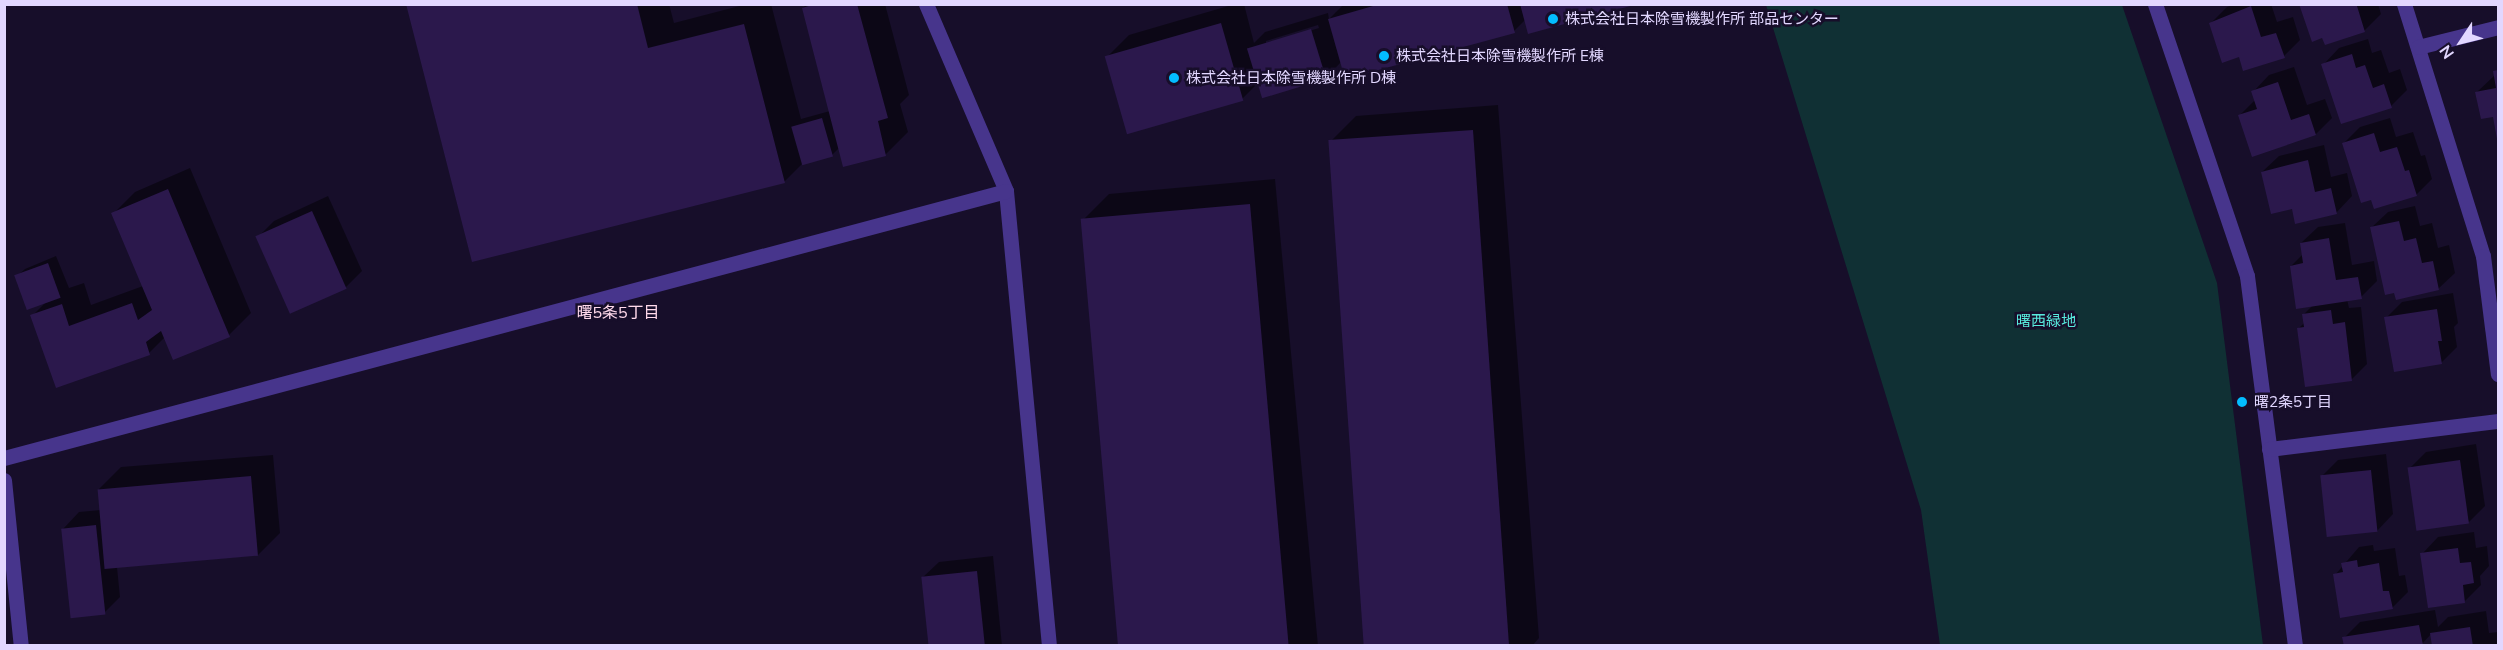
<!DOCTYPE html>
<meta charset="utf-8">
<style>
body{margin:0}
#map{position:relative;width:2503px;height:650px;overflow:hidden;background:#170e2a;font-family:Mulish,"Noto Sans JP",sans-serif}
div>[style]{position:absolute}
.green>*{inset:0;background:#103034}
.shadow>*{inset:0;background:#0007}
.building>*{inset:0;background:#2b184c;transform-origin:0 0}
.street>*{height:15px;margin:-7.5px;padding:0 7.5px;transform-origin:7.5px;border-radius:7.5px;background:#47358c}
.dots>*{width:16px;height:16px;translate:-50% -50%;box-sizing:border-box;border:3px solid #170e2a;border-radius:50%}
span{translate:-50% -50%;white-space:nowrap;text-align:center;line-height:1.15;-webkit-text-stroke:5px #170e2a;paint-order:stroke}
.poi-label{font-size:15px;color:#e2d7ff}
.left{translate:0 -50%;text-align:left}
.park-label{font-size:15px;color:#58eadd}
.neighbourhood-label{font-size:16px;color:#ffd9eb}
.frame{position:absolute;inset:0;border:6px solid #e2d7ff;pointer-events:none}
.north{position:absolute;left:2431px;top:12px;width:60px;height:60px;-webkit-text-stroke:4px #170e2a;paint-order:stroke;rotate:235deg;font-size:16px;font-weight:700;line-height:24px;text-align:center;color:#e2d7ff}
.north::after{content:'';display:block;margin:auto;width:21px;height:27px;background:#e2d7ff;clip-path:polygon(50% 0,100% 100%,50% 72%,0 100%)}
</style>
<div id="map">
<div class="green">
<i style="clip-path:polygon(1766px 5px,2122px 5px,2217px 283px,2263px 645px,1940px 645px,1921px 510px)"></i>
</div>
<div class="shadow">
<i style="clip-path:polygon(408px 4px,669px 4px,674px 23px,747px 4px,771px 4px,801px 119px,830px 111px,803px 8px,807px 4px,885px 4px,909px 95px,900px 104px,908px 132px,886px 154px,840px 147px,832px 155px,802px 164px,785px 181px,473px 261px)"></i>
<i style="clip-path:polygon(evenodd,1235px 4px,1244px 4px,1254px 43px,1265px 32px,1328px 13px,1329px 19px,1344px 4px,1631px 4px,1525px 20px,1514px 31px,1341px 62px,1326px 78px,1259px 82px,1242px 99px,1107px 57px,1129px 35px,1235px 4px,1318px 25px,1319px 28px,1266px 44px,1266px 41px,1318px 25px)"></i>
<i style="clip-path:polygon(2236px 4px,2271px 4px,2277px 22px,2293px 17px,2300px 40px,2284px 56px,2240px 55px,2210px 24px,2227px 7px)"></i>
<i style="clip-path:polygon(2301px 4px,2378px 4px,2381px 14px,2365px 30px,2326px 43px)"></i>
<i style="clip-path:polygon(2368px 39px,2372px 53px,2381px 50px,2389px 73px,2400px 69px,2407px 90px,2391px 106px,2323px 65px,2339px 48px)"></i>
<i style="clip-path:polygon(2294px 67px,2307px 105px,2325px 99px,2332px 118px,2316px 134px,2253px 155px,2240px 115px,2256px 99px,2253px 92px,2269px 75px)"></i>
<i style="clip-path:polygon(2498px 68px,2498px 137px,2494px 116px,2477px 92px,2495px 75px)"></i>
<i style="clip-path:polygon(1498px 105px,1539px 638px,1532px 646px,1368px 646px,1330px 142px,1356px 116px)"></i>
<i style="clip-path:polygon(2390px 118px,2396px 137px,2413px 132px,2421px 156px,2425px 155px,2432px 179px,2416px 195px,2344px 143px,2360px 127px)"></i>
<i style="clip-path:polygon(2324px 145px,2331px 177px,2347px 173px,2352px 196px,2336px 213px,2293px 207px,2262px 172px,2279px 156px)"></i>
<i style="clip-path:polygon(190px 168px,251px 313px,229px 335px,165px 337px,149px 353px,32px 316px,45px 303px,16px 277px,25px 269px,56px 256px,69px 288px,84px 283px,91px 305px,143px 286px,113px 214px,135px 192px)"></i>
<i style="clip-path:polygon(1275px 179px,1318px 646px,1121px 646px,1083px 220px,1109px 194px)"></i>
<i style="clip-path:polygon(328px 196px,362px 271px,346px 287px,292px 312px,258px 237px,274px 221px)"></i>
<i style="clip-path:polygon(2415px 206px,2420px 226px,2432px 223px,2438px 248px,2449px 245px,2455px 273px,2438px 289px,2371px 228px,2388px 212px)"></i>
<i style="clip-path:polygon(2345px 223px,2352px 265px,2374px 261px,2377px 281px,2361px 297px,2347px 299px,2349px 308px,2361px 307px,2367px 364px,2351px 380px,2299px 328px,2305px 322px,2304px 314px,2313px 305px,2291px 266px,2303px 254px,2301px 243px,2318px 227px)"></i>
<i style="clip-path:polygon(2453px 293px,2458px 323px,2454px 327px,2457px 347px,2441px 363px,2386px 318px,2402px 302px)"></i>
<i style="clip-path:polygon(2476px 444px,2485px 506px,2469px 522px,2410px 468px,2426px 452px)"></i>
<i style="clip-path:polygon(2386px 454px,2393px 514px,2377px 531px,2322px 476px,2338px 460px)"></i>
<i style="clip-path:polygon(273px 455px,280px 533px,258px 555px,117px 567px,120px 597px,104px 613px,63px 529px,79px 512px,101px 510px,99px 489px,121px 467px)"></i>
<i style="clip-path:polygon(2474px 532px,2476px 548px,2487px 546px,2489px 566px,2480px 576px,2481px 585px,2465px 601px,2422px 554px,2438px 537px)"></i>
<i style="clip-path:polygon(2373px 545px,2374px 551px,2395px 548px,2399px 576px,2405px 575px,2408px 592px,2392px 608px,2335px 575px,2359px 547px)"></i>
<i style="clip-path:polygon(993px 556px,1002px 646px,930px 646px,922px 578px,939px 562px)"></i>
<i style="clip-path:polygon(2435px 610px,2438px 627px,2448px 617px,2486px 611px,2489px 633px,2498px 632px,2498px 646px,2434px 646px,2432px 633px,2422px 644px,2409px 646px,2345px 646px,2344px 638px,2360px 622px)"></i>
</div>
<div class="building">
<i style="clip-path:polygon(406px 4px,637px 4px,648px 48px,744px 24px,785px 183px,472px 262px)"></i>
<i style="clip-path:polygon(815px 4px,857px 4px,888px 118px,878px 121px,886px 156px,843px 167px,802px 8px)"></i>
<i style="clip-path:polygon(1380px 4px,1507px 4px,1515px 33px,1345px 79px,1328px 19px)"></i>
<i style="clip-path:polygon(1520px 4px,1634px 4px,1634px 5px,1528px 34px)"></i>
<i style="clip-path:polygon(2299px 4px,2357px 6px,2365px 32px,2325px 45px,2322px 38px,2312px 42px)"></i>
<i style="clip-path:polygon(2251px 6px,2261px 37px,2276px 33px,2285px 58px,2243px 71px,2239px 57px,2222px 63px,2209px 23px)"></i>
<i style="left:1221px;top:23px;width:81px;height:121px;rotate:74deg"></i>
<i style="left:1311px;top:29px;width:52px;height:67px;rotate:73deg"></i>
<i style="clip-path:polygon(2352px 54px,2356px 68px,2365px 65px,2373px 88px,2384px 84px,2392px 108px,2341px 124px,2321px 64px)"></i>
<i style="clip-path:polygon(2498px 70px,2498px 139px,2497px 139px,2493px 117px,2481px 119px,2475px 92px,2496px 88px,2493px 71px)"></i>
<i style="clip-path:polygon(2278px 82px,2291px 120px,2309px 114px,2316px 135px,2252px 157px,2238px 115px,2257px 109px,2251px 91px)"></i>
<i style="left:822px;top:118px;width:40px;height:32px;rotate:74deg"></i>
<i style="left:1473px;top:130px;width:517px;height:145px;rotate:86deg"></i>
<i style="clip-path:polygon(2374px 133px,2380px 152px,2397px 147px,2405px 171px,2409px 170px,2417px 196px,2374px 209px,2371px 200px,2361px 203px,2342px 143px)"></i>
<i style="clip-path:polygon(2308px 160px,2315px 192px,2331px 188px,2337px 214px,2295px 224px,2292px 209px,2271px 214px,2261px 172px)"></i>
<i style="clip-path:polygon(168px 189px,230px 337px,173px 360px,161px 331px,146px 342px,150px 355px,56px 388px,30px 315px,62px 304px,69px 326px,132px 303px,138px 320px,152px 310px,111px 213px)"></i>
<i style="left:1250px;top:204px;width:444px;height:170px;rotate:85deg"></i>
<i style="left:312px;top:211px;width:85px;height:62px;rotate:66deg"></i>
<i style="clip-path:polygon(2399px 221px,2404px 241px,2416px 238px,2422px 263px,2433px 261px,2439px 290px,2396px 300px,2394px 293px,2385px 295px,2370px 227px)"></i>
<i style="clip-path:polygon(2329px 238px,2336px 280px,2358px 277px,2362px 299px,2296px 309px,2290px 266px,2303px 263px,2300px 243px)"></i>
<i style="left:48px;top:263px;width:37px;height:36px;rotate:70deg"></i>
<i style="clip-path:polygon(2437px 309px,2442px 341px,2438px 341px,2442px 364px,2394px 372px,2384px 317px)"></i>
<i style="clip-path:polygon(2331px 310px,2333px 324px,2345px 322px,2352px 381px,2305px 387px,2297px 328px,2304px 327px,2302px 314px)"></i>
<i style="left:2460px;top:460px;width:64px;height:53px;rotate:82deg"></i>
<i style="left:2371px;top:470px;width:62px;height:51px;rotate:84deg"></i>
<i style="left:251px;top:476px;width:80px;height:154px;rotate:85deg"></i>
<i style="left:96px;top:525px;width:90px;height:35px;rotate:84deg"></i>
<i style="clip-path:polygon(2458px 548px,2460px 563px,2471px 562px,2474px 583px,2463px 585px,2465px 603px,2428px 608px,2420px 553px)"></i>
<i style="clip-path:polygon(2357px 560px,2358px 567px,2379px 563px,2383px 591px,2389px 591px,2393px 609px,2340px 618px,2333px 574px,2343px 572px,2341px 563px)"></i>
<i style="left:977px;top:571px;width:75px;height:56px;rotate:84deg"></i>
<i style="clip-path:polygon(2419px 625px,2423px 645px,2344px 646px,2342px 637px)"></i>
<i style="clip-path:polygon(2470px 627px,2473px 646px,2432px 646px,2430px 633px)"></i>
</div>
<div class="street">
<i style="left:926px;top:4px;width:203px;rotate:66.8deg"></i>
<i style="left:1006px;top:191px;width:457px;rotate:84.6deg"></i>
<i style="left:2155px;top:4px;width:287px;rotate:71.3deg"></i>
<i style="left:2247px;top:276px;width:373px;rotate:82.6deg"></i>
<i style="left:2404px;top:4px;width:264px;rotate:72.6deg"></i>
<i style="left:2483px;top:256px;width:119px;rotate:82.8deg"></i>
<i style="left:2418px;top:47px;width:82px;rotate:-14deg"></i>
<i style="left:2269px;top:449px;width:231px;rotate:-7deg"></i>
<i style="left:4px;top:458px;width:1037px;rotate:-14.92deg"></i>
<i style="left:4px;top:480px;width:167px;rotate:84.2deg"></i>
</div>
<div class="dots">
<i style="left:1553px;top:19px;background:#03bdff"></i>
<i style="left:1384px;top:56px;background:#03bdff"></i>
<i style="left:1174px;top:78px;background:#03bdff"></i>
<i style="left:2242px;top:402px;background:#03bdff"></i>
</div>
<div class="poi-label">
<span class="left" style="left:1565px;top:19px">株式会社日本除雪機製作所 部品センター</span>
<span class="left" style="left:1396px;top:56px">株式会社日本除雪機製作所 E棟</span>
<span class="left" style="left:1186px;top:78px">株式会社日本除雪機製作所 D棟</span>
<span class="left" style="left:2254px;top:402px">曙2条5丁目</span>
</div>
<div class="park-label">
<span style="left:2046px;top:321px">曙西緑地</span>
</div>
<div class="neighbourhood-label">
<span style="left:618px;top:312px">曙5条5丁目</span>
</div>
<div class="frame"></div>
<div class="north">N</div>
</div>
